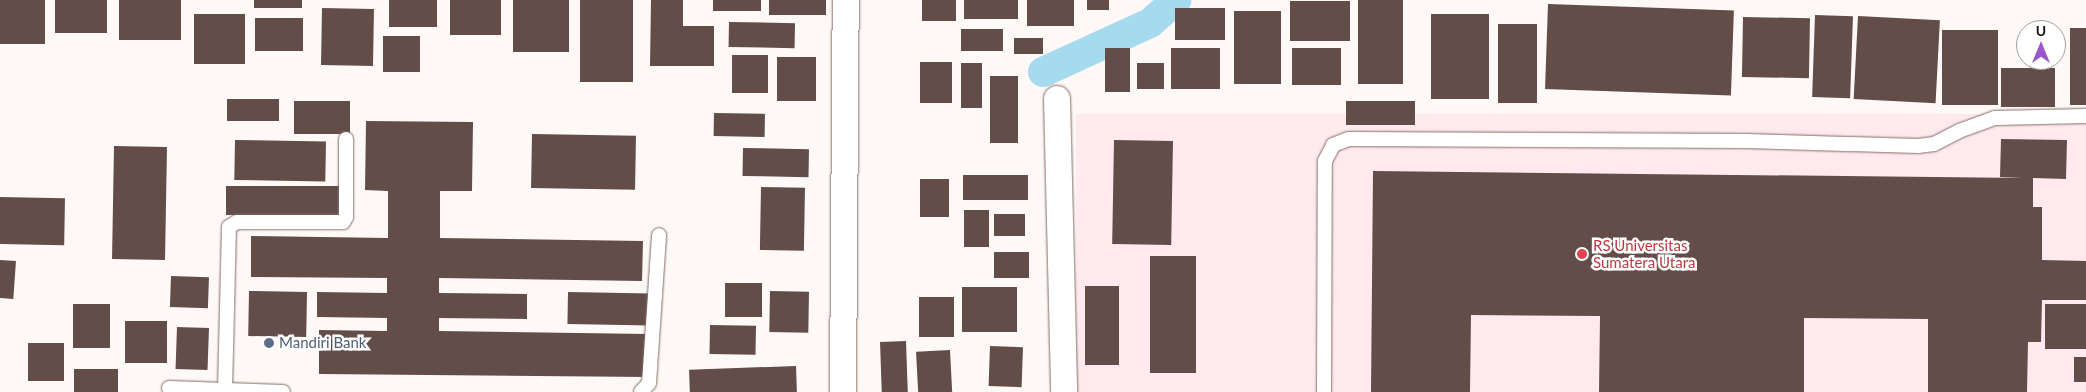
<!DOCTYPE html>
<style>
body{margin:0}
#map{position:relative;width:2086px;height:392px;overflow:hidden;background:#fef9f7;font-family:Lato,sans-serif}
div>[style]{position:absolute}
.medical>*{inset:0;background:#ffeaf0;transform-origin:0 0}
.canal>*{height:30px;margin:-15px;padding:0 15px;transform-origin:15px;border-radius:15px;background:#a6daef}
.building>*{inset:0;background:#624d49;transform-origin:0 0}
.roads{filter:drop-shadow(0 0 1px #826e64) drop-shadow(0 0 1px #826e64)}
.service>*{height:14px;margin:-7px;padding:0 7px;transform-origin:7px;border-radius:7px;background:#fff}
.minor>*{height:26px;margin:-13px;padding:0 13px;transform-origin:13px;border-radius:13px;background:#fff}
.dots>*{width:14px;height:14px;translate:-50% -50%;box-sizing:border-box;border:2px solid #fff;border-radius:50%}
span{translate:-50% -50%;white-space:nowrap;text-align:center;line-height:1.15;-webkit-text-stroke:5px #fff;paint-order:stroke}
.health-label{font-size:15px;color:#be3a42}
.left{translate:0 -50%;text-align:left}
.service-label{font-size:15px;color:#4e5e75}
.north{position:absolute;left:2016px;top:20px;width:50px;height:50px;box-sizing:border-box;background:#fff;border:1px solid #a29f9d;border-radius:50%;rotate:0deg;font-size:14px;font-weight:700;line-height:20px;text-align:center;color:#160f0b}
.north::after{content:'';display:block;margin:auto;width:18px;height:22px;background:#9b56cb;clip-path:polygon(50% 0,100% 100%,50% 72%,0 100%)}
</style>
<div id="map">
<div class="medical">
<i style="left:2086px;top:114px;width:278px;height:1010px;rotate:90deg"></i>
</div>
<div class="canal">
<i style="left:1043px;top:72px;width:118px;rotate:-24.6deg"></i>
<i style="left:1150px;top:23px;width:35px;rotate:-41deg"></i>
</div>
<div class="building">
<i style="left:0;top:0;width:45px;height:44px"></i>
<i style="left:55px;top:0;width:52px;height:33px"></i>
<i style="left:119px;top:0;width:62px;height:40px"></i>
<i style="left:254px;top:0;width:48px;height:8px"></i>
<i style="left:389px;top:0;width:48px;height:27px"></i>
<i style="left:450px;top:0;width:51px;height:35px"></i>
<i style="left:513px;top:0;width:56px;height:52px"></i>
<i style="left:580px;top:0;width:53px;height:82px"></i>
<i style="clip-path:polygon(651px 0,683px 0,683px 26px,714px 26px,714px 66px,650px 66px)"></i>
<i style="left:713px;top:0;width:48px;height:11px"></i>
<i style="left:769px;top:0;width:57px;height:15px"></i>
<i style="left:922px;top:0;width:34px;height:21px"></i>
<i style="left:964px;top:0;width:54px;height:19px"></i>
<i style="left:1027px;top:0;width:47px;height:26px"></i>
<i style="left:1087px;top:0;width:22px;height:10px"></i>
<i style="left:1358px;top:0;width:45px;height:84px"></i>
<i style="left:1290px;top:1px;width:60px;height:40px"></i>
<i style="left:1548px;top:4px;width:186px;height:85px;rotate:2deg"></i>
<i style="left:322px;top:8px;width:52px;height:57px;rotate:1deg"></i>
<i style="left:1175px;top:8px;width:50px;height:32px"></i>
<i style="left:1234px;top:11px;width:47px;height:73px"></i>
<i style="left:194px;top:14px;width:51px;height:50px"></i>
<i style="left:1431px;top:14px;width:58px;height:85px"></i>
<i style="left:1815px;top:15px;width:38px;height:82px;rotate:2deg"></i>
<i style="left:1858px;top:16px;width:82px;height:83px;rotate:3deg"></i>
<i style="left:1743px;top:17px;width:67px;height:60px;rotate:1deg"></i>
<i style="left:255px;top:18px;width:48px;height:33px"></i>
<i style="left:729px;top:22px;width:66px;height:25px;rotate:1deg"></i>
<i style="left:1498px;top:24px;width:39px;height:79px"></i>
<i style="left:2070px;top:28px;width:16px;height:77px"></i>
<i style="left:961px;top:29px;width:42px;height:22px"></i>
<i style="left:1942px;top:30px;width:56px;height:75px"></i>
<i style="left:383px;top:36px;width:37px;height:36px"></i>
<i style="left:1014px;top:38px;width:29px;height:16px"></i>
<i style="left:1105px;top:48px;width:25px;height:44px"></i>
<i style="left:1171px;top:48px;width:49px;height:41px"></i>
<i style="left:1292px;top:48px;width:49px;height:37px"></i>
<i style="left:732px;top:55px;width:36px;height:38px"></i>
<i style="left:777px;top:57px;width:39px;height:44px"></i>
<i style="left:920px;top:62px;width:32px;height:41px"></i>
<i style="left:961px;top:63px;width:21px;height:45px"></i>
<i style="left:1137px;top:63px;width:27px;height:26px"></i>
<i style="left:2001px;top:68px;width:54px;height:39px"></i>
<i style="left:990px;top:76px;width:28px;height:67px"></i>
<i style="left:227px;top:99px;width:52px;height:22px"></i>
<i style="left:294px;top:101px;width:56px;height:33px"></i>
<i style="left:1346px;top:101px;width:69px;height:24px"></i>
<i style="left:714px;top:113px;width:51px;height:23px;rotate:1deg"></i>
<i style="clip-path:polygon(366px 121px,473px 122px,472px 191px,440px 191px,440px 238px,643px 241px,642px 281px,439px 278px,439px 293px,527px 294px,527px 319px,439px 318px,439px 331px,648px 334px,648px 377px,319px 374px,319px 330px,387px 331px,387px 318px,317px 317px,317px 292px,387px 293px,387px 278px,251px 277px,251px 236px,388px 238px,388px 191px,365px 190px)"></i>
<i style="left:532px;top:134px;width:104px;height:54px;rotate:1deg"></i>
<i style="clip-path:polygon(2001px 139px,2067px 140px,2066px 179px,2033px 178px,2033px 207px,2042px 207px,2042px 260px,2086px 261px,2086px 300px,2042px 300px,2041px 342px,2028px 342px,2027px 392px,1928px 392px,1928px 319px,1804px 318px,1804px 392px,1599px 392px,1600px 316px,1471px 315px,1470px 392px,1371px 392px,1373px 171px,2023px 178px,2000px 177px)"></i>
<i style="left:235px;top:140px;width:91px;height:40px;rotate:1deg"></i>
<i style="left:1114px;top:140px;width:59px;height:104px;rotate:1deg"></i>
<i style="left:114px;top:146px;width:53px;height:113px;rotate:1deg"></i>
<i style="left:743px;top:148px;width:66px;height:28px;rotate:1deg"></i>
<i style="left:963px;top:175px;width:65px;height:25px"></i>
<i style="left:920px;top:179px;width:29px;height:38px"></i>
<i style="left:226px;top:186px;width:117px;height:29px"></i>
<i style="left:761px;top:187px;width:44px;height:63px;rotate:1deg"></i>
<i style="left:0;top:197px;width:65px;height:47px;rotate:1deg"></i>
<i style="left:964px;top:210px;width:25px;height:37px"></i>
<i style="left:994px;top:214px;width:31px;height:22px"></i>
<i style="left:994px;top:252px;width:35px;height:26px"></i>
<i style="left:1150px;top:256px;width:46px;height:117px"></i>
<i style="left:0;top:260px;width:16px;height:38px;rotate:4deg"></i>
<i style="left:171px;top:276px;width:38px;height:31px;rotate:2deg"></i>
<i style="left:725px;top:283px;width:37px;height:34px"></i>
<i style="left:1085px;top:286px;width:34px;height:79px"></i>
<i style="left:962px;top:287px;width:55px;height:45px"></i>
<i style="left:249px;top:291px;width:58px;height:45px;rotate:1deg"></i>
<i style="left:770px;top:291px;width:39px;height:41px;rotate:1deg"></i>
<i style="left:568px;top:292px;width:83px;height:32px;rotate:1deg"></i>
<i style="left:919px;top:297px;width:35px;height:40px"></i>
<i style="left:73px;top:304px;width:37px;height:44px"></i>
<i style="left:2045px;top:304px;width:41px;height:45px"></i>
<i style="left:125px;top:321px;width:42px;height:42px"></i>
<i style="left:710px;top:325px;width:46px;height:29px;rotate:1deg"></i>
<i style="left:177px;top:327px;width:32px;height:42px;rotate:2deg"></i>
<i style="left:906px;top:341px;width:51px;height:26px;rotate:88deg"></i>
<i style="left:28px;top:343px;width:36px;height:38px"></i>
<i style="left:990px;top:346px;width:33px;height:40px;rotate:2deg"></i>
<i style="left:950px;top:350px;width:42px;height:34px;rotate:87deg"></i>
<i style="left:2074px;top:357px;width:12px;height:25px"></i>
<i style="left:796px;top:366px;width:26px;height:107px;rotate:88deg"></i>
<i style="left:74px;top:369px;width:44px;height:23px"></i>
</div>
<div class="roads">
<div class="service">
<i style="left:169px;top:388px;width:114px;rotate:2deg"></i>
<i style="left:225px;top:390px;width:163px;rotate:-88.6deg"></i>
<i style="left:229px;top:227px;width:9px;rotate:-32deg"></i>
<i style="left:237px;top:222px;width:106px"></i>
<i style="left:343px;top:222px;width:6px;rotate:-59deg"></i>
<i style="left:346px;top:217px;width:78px;rotate:-90deg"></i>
<i style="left:641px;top:392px;width:12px;rotate:-48deg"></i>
<i style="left:649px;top:383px;width:148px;rotate:-86.1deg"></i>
<i style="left:1324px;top:392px;width:231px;rotate:-89.8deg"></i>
<i style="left:1325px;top:161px;width:18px;rotate:-63deg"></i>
<i style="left:1333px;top:145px;width:17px;rotate:-21deg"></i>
<i style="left:1349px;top:139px;width:398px;rotate:0.3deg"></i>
<i style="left:1747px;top:141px;width:171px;rotate:1.7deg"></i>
<i style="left:1918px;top:146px;width:16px;rotate:-7deg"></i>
<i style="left:1934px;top:144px;width:28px;rotate:-27deg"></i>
<i style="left:1959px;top:131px;width:38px;rotate:-20deg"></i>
<i style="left:1995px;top:118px;width:91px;rotate:-1.3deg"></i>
</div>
<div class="minor">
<i style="left:1057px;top:99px;width:293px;rotate:88.6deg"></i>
<i style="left:843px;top:392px;width:392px;rotate:-89.6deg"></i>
</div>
</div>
<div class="dots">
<i style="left:1582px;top:254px;background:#e0444e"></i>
<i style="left:269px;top:343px;background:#5c6f8a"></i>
</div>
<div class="health-label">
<span class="left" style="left:1593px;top:254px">RS Universitas<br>Sumatera Utara</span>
</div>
<div class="service-label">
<span class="left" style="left:279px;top:343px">Mandiri Bank</span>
</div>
<div class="north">U</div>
</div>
